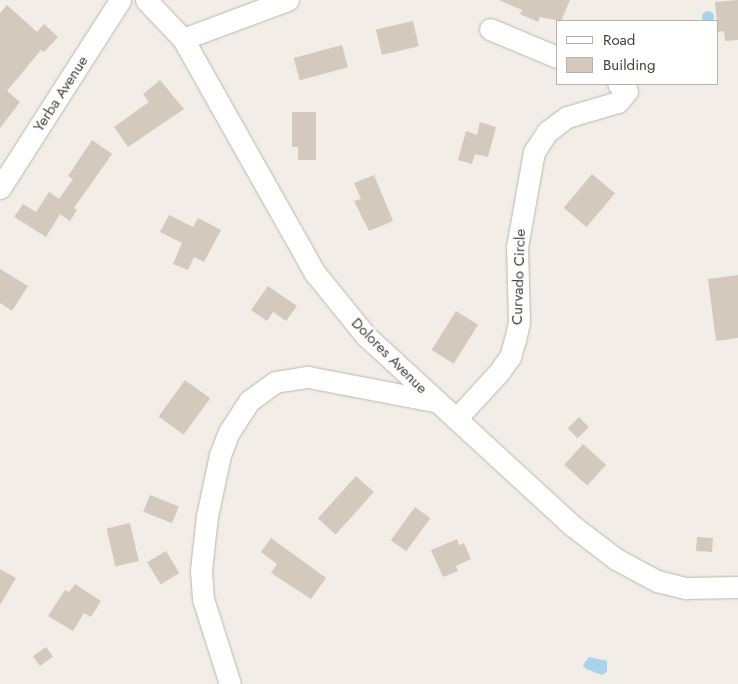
<!DOCTYPE html>
<style>
body{margin:0}
#map{position:relative;width:738px;height:684px;overflow:hidden;background:#f2eee7;font-family:Jost,sans-serif}
div>[style]{position:absolute}
.water>*{inset:0;background:#a7d3eb}
.round{border-radius:50%}
.building>*{inset:0;background:#d3c9bd;transform-origin:0 0}
.roads{filter:drop-shadow(0 0 1px #bdb5aa) drop-shadow(0 0 1px #bdb5aa)}
.minor>*{height:21px;margin:-10.5px;padding:0 10.5px;transform-origin:10.5px;border-radius:10.5px;background:#fff}
span{translate:-50% -50%;white-space:nowrap;text-align:center;line-height:1.15;-webkit-text-stroke:4px #fff;paint-order:stroke}
.street-label{font-size:15px;color:#453e36}
.legend{position:absolute;left:556px;top:20px;width:162px;height:65px;box-sizing:border-box;background:#fff;border:1px solid #b5b2af;margin:0;padding:6px 9px;list-style:none;font-size:15px;color:#453e36}
.legend li{display:flex;align-items:center;gap:10px;height:25px}
.legend b{width:25px;border:1px solid #b5b2af}
</style>
<div id="map">
<div class="water">
<i class="round" style="left:702px;top:11px;width:12px;height:12px"></i>
<i style="clip-path:polygon(589px 657px,607px 661px,607px 672px,602px 675px,586px 669px,583px 665px)"></i>
</div>
<div class="building">
<i style="clip-path:polygon(499px 0,570px 0,561px 21px,540px 17px,538px 22px,520px 14px,522px 10px)"></i>
<i style="clip-path:polygon(738px 0,738px 40px,725px 41px,724px 31px,718px 32px,715px 2px)"></i>
<i style="clip-path:polygon(7px 5px,37px 32px,44px 24px,58px 37px,44px 52px,41px 50px,7px 91px,20px 102px,0 128px,0 13px)"></i>
<i style="left:413px;top:21px;width:26px;height:38px;rotate:77deg"></i>
<i style="left:342px;top:45px;width:23px;height:50px;rotate:75deg"></i>
<i style="clip-path:polygon(160px 80px,184px 109px,128px 147px,114px 127px,149px 102px,143px 94px)"></i>
<i style="clip-path:polygon(292px 112px,316px 112px,316px 160px,298px 160px,298px 147px,292px 147px)"></i>
<i style="clip-path:polygon(480px 122px,496px 127px,488px 157px,475px 154px,472px 164px,458px 160px,466px 131px,477px 135px)"></i>
<i style="clip-path:polygon(92px 140px,112px 154px,74px 208px,77px 210px,70px 221px,60px 214px,46px 237px,14px 217px,23px 204px,36px 212px,49px 192px,59px 199px,73px 179px,68px 176px)"></i>
<i style="left:592px;top:174px;width:30px;height:44px;rotate:40deg"></i>
<i style="clip-path:polygon(374px 175px,393px 221px,369px 231px,354px 201px,361px 199px,354px 183px)"></i>
<i style="clip-path:polygon(169px 215px,193px 227px,198px 218px,221px 230px,204px 262px,194px 257px,188px 270px,173px 264px,182px 243px,160px 232px)"></i>
<i style="clip-path:polygon(0 269px,28px 286px,12px 311px,0 303px)"></i>
<i style="clip-path:polygon(738px 275px,738px 338px,716px 341px,708px 279px)"></i>
<i style="clip-path:polygon(268px 286px,297px 306px,286px 321px,273px 312px,267px 321px,251px 310px)"></i>
<i style="left:456px;top:311px;width:26px;height:46px;rotate:32deg"></i>
<i style="left:185px;top:380px;width:31px;height:45px;rotate:36deg"></i>
<i style="left:579px;top:417px;width:14px;height:16px;rotate:45deg"></i>
<i style="left:583px;top:444px;width:31px;height:28px;rotate:42deg"></i>
<i style="left:356px;top:476px;width:24px;height:57px;rotate:42deg"></i>
<i style="left:150px;top:495px;width:31px;height:18px;rotate:22deg"></i>
<i style="left:415px;top:507px;width:19px;height:41px;rotate:36deg"></i>
<i style="left:130px;top:523px;width:39px;height:24px;rotate:77deg"></i>
<i style="left:697px;top:537px;width:16px;height:14px;rotate:4deg"></i>
<i style="clip-path:polygon(271px 538px,326px 578px,311px 599px,271px 573px,277px 564px,261px 552px)"></i>
<i style="clip-path:polygon(457px 539px,459px 545px,464px 543px,471px 559px,456px 566px,458px 571px,443px 577px,431px 550px)"></i>
<i style="left:166px;top:551px;width:26px;height:22px;rotate:59deg"></i>
<i style="clip-path:polygon(0 569px,16px 578px,0 605px)"></i>
<i style="clip-path:polygon(75px 584px,101px 601px,91px 617px,84px 613px,73px 631px,48px 616px,65px 590px,69px 592px)"></i>
<i style="left:46px;top:647px;width:12px;height:16px;rotate:55deg"></i>
</div>
<div class="roads">
<div class="minor">
<i style="left:146px;top:0;width:54px;rotate:46.5deg"></i>
<i style="left:183px;top:39px;width:269px;rotate:60.6deg"></i>
<i style="left:315px;top:273px;width:80px;rotate:51.1deg"></i>
<i style="left:365px;top:335px;width:284px;rotate:42.6deg"></i>
<i style="left:574px;top:527px;width:53px;rotate:37.3deg"></i>
<i style="left:616px;top:559px;width:47px;rotate:28.2deg"></i>
<i style="left:657px;top:581px;width:30px;rotate:14deg"></i>
<i style="left:686px;top:588px;width:52px;rotate:-1.1deg"></i>
<i style="left:490px;top:29px;width:73px;rotate:22.7deg"></i>
<i style="left:183px;top:39px;width:112px;rotate:-20.4deg"></i>
<i style="left:0;top:188px;width:223px;rotate:-57.4deg"></i>
<i style="left:456px;top:419px;width:64px;rotate:-47.5deg"></i>
<i style="left:499px;top:372px;width:19px;rotate:-54deg"></i>
<i style="left:510px;top:357px;width:18px;rotate:-74deg"></i>
<i style="left:515px;top:340px;width:18px;rotate:-77deg"></i>
<i style="left:519px;top:322px;width:75px;rotate:-91.5deg"></i>
<i style="left:517px;top:247px;width:97px;rotate:-79.9deg"></i>
<i style="left:534px;top:152px;width:24px;rotate:-57deg"></i>
<i style="left:547px;top:132px;width:25px;rotate:-37deg"></i>
<i style="left:567px;top:117px;width:53px;rotate:-16.4deg"></i>
<i style="left:618px;top:102px;width:14px;rotate:-51deg"></i>
<i style="left:627px;top:91px;width:11px;rotate:-142deg"></i>
<i style="left:230px;top:684px;width:89px;rotate:-107.6deg"></i>
<i style="left:203px;top:599px;width:29px;rotate:-94deg"></i>
<i style="left:201px;top:570px;width:54px;rotate:-83.7deg"></i>
<i style="left:207px;top:516px;width:62px;rotate:-78deg"></i>
<i style="left:220px;top:455px;width:25px;rotate:-69deg"></i>
<i style="left:229px;top:432px;width:37px;rotate:-57deg"></i>
<i style="left:249px;top:401px;width:32px;rotate:-36deg"></i>
<i style="left:275px;top:382px;width:33px;rotate:-9deg"></i>
<i style="left:308px;top:377px;width:128px;rotate:10.8deg"></i>
</div>
</div>
<div class="street-label">
<span style="left:61px;top:94px;rotate:-57deg">Yerba Avenue</span>
<span style="left:519px;top:277px;rotate:-88deg">Curvado Circle</span>
<span style="left:389px;top:356px;rotate:45deg">Dolores Avenue</span>
</div>
<ul class="legend">
<li><b style="height:6px;background:#fff"></b>Road</li>
<li><b style="height:14px;background:#d3c9bd"></b>Building</li>
</ul>
</div>
